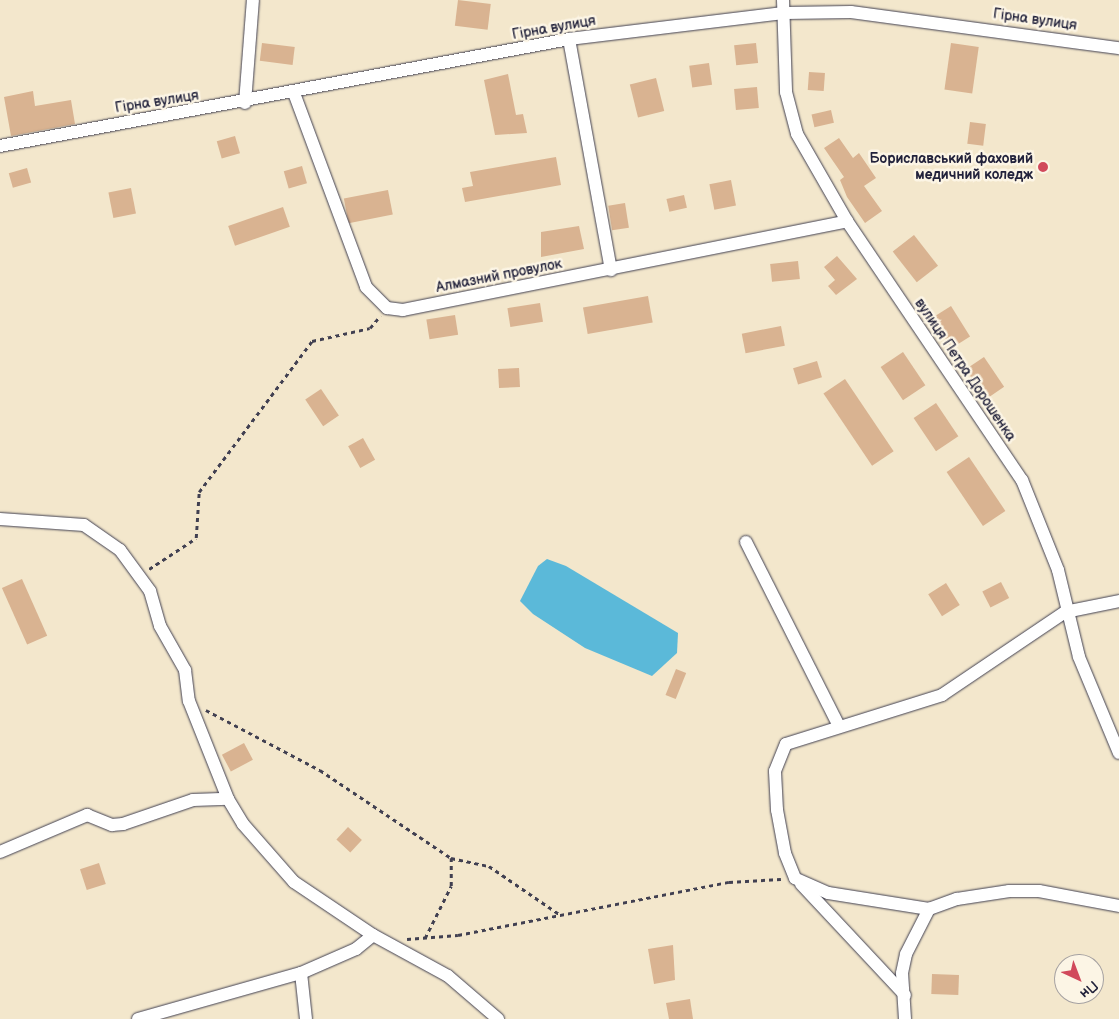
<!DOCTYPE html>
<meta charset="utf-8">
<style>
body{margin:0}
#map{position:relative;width:1119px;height:1019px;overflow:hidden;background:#f3e7cc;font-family:"Balsamiq Sans",sans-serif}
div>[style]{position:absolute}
.water>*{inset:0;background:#5bb9d9}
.building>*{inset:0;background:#d9b391;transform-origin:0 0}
.path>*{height:2.5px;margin-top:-1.25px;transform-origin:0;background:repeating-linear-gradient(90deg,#414051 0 4px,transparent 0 8px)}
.roads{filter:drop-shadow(0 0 1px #414051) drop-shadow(0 0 1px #414051)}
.minor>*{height:12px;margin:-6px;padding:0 6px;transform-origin:6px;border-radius:6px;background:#fff}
.dots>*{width:14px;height:14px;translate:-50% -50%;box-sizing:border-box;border:2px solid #fcf5e5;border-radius:50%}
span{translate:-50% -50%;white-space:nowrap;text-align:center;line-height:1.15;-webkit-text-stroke:5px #fcf5e5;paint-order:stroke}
.street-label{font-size:14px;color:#22223b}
.poi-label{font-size:14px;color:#22223b;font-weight:700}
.right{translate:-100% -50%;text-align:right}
.north{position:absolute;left:1054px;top:954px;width:50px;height:50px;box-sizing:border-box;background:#fcf5e5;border:1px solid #a5a1a1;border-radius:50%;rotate:137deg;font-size:14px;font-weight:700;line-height:20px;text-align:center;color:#22223b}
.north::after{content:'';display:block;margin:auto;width:18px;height:22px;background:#d1495b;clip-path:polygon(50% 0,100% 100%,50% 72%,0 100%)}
</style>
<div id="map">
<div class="water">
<i style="clip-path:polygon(547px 559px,566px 566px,678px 633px,677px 653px,652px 676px,585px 648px,533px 614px,520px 601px,538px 566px)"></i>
</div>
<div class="building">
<i style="left:458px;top:0;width:33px;height:26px;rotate:7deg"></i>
<i style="left:262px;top:43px;width:33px;height:18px;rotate:7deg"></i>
<i style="left:756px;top:43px;width:20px;height:22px;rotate:84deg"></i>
<i style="left:951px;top:43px;width:28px;height:47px;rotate:8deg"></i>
<i style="left:709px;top:63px;width:22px;height:20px;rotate:82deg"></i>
<i style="left:809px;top:72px;width:16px;height:18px;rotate:4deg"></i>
<i style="clip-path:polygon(508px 74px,516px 115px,523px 114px,527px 133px,495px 135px,484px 80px)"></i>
<i style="left:656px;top:78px;width:34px;height:27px;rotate:76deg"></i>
<i style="left:757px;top:87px;width:21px;height:23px;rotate:85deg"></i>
<i style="clip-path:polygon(33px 91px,35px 106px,71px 100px,75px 124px,11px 136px,4px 97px)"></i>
<i style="left:831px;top:110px;width:13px;height:20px;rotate:77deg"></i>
<i style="left:970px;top:122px;width:16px;height:22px;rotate:7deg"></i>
<i style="left:235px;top:136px;width:18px;height:19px;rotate:74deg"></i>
<i style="clip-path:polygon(839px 138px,853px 158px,859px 153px,876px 178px,864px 186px,882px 211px,865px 223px,847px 197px,840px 180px,844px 177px,824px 148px)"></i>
<i style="clip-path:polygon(556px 157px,561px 185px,465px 202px,462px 188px,473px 186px,470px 172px)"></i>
<i style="left:302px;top:166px;width:18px;height:19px;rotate:74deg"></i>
<i style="left:27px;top:168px;width:15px;height:19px;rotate:74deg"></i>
<i style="left:731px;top:180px;width:26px;height:22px;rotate:79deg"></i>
<i style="left:131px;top:188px;width:26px;height:23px;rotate:79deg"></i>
<i style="left:388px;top:190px;width:25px;height:45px;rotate:79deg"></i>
<i style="left:684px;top:195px;width:13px;height:18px;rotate:77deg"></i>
<i style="left:625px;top:203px;width:25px;height:17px;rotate:81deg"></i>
<i style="left:283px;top:207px;width:21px;height:58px;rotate:71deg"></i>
<i style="clip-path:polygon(579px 226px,584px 249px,541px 257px,541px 232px)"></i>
<i style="left:914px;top:235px;width:39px;height:27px;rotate:52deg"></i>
<i style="clip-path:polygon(837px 256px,857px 279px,836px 295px,828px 286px,835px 280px,824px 267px)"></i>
<i style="left:798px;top:261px;width:18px;height:28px;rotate:84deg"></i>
<i style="left:648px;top:296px;width:27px;height:66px;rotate:80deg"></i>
<i style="left:540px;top:303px;width:19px;height:33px;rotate:81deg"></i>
<i style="left:951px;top:306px;width:36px;height:22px;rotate:58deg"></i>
<i style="left:455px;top:315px;width:20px;height:29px;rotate:81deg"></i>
<i style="left:781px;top:326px;width:20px;height:40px;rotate:79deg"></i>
<i style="left:903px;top:352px;width:40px;height:27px;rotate:56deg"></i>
<i style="left:984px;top:357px;width:36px;height:22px;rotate:56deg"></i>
<i style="left:817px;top:361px;width:17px;height:25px;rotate:73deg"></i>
<i style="left:519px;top:368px;width:19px;height:21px;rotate:87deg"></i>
<i style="left:845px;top:379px;width:87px;height:26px;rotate:56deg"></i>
<i style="left:321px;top:389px;width:32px;height:19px;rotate:56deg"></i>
<i style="left:936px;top:403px;width:40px;height:27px;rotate:56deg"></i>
<i style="left:363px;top:438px;width:25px;height:17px;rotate:61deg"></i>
<i style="left:969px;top:457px;width:65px;height:27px;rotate:56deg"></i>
<i style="left:22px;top:579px;width:62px;height:22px;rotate:66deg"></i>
<i style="left:1001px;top:582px;width:18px;height:21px;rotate:63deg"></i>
<i style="left:946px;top:583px;width:26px;height:21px;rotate:58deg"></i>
<i style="left:676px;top:669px;width:11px;height:28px;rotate:22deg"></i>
<i style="left:244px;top:743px;width:19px;height:25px;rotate:62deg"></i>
<i style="left:348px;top:827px;width:19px;height:17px;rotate:43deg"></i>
<i style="left:99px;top:863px;width:22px;height:20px;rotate:72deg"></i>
<i style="clip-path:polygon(673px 945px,675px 980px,654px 984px,648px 949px)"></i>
<i style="left:932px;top:974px;width:27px;height:20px;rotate:2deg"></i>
<i style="clip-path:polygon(690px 999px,693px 1019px,669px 1019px,666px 1003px)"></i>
</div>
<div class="path">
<i style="left:149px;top:569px;width:56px;rotate:-33.4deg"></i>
<i style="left:196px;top:538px;width:46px;rotate:-86.3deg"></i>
<i style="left:199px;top:492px;width:189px;rotate:-53.2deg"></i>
<i style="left:312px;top:341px;width:59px;rotate:-12.6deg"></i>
<i style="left:370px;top:328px;width:16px;rotate:-50deg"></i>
<i style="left:206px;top:710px;width:129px;rotate:27.8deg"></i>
<i style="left:320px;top:770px;width:158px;rotate:33.9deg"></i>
<i style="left:451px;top:858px;width:39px;rotate:12deg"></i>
<i style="left:489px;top:866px;width:85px;rotate:34.4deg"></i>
<i style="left:425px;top:938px;width:58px;rotate:-63.4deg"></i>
<i style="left:451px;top:886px;width:28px;rotate:-90deg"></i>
<i style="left:407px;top:939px;width:51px;rotate:-4.5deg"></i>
<i style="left:458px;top:935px;width:276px;rotate:-11.1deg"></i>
<i style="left:729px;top:882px;width:52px;rotate:-3.3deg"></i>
</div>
<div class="roads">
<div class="minor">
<i style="left:783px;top:0;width:92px;rotate:88.1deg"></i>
<i style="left:786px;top:92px;width:43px;rotate:75.3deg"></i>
<i style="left:797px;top:134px;width:100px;rotate:60.1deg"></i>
<i style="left:847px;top:221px;width:313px;rotate:56deg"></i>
<i style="left:1022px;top:480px;width:97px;rotate:68.2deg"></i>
<i style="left:1058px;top:570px;width:89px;rotate:76.4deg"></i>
<i style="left:1079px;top:657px;width:104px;rotate:67.4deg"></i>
<i style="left:569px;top:39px;width:235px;rotate:79.7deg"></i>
<i style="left:294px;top:93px;width:207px;rotate:69.6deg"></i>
<i style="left:366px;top:287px;width:30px;rotate:45deg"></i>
<i style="left:387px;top:308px;width:16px;rotate:7deg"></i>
<i style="left:403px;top:310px;width:453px;rotate:-11.3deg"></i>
<i style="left:245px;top:103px;width:103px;rotate:-85.6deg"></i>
<i style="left:0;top:146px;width:579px;rotate:-10.65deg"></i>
<i style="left:569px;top:39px;width:218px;rotate:-6.9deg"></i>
<i style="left:785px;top:13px;width:66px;rotate:-0.9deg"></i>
<i style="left:851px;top:12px;width:270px;rotate:7.7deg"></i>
<i style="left:0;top:519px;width:84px;rotate:4.1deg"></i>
<i style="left:84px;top:525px;width:44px;rotate:34.8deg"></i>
<i style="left:120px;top:550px;width:51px;rotate:53.8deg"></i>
<i style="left:150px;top:591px;width:36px;rotate:74deg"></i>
<i style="left:160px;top:626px;width:51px;rotate:60.4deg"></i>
<i style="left:185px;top:670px;width:31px;rotate:83deg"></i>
<i style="left:189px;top:701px;width:105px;rotate:68.3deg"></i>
<i style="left:228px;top:799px;width:29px;rotate:59deg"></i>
<i style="left:243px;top:824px;width:77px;rotate:48.7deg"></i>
<i style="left:294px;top:882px;width:95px;rotate:33.9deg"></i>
<i style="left:373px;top:935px;width:85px;rotate:28.7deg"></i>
<i style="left:448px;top:976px;width:66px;rotate:40.7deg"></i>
<i style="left:746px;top:542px;width:206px;rotate:63.2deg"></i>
<i style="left:0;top:852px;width:95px;rotate:-23deg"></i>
<i style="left:87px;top:815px;width:27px;rotate:22deg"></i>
<i style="left:112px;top:825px;width:11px;rotate:-5deg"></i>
<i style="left:123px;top:824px;width:74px;rotate:-18.9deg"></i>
<i style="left:193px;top:800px;width:35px;rotate:-2deg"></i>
<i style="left:801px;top:884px;width:152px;rotate:46.9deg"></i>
<i style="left:929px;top:909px;width:102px;rotate:-171deg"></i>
<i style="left:828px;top:893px;width:36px;rotate:-156deg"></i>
<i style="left:795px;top:878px;width:27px;rotate:-112deg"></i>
<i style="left:785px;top:853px;width:44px;rotate:-100.5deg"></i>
<i style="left:777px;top:810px;width:39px;rotate:-93deg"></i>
<i style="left:775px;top:771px;width:29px;rotate:-68deg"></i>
<i style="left:786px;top:744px;width:164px;rotate:-17.4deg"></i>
<i style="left:942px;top:695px;width:148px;rotate:-34deg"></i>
<i style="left:1065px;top:612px;width:55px;rotate:-11.5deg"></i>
<i style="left:301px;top:973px;width:46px;rotate:83.8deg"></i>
<i style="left:138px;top:1019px;width:169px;rotate:-15.8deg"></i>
<i style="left:301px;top:973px;width:60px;rotate:-23.6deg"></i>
<i style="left:356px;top:949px;width:22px;rotate:-39deg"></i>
<i style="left:905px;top:1019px;width:46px;rotate:-93.7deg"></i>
<i style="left:902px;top:973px;width:19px;rotate:-78deg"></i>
<i style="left:906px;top:954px;width:51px;rotate:-62.9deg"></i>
<i style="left:929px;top:909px;width:30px;rotate:-20deg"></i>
<i style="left:957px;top:899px;width:53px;rotate:-8.7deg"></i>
<i style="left:1009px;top:891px;width:30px"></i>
<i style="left:1039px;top:891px;width:81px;rotate:10.6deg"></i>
</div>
</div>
<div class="dots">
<i style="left:1043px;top:167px;background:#d1495b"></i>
</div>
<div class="street-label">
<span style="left:1035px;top:20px;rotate:8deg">Гірна вулиця</span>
<span style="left:554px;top:28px;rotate:-10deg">Гірна вулиця</span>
<span style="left:157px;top:102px;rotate:-9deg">Гірна вулиця</span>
<span style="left:499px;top:276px;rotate:-11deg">Алмазний провулок</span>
<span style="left:965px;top:370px;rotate:56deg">вулиця Петра Дорошенка</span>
</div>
<div class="poi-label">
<span class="right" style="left:1033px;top:167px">Бориславський фаховий<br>медичний коледж</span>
</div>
<div class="north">Пн</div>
</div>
